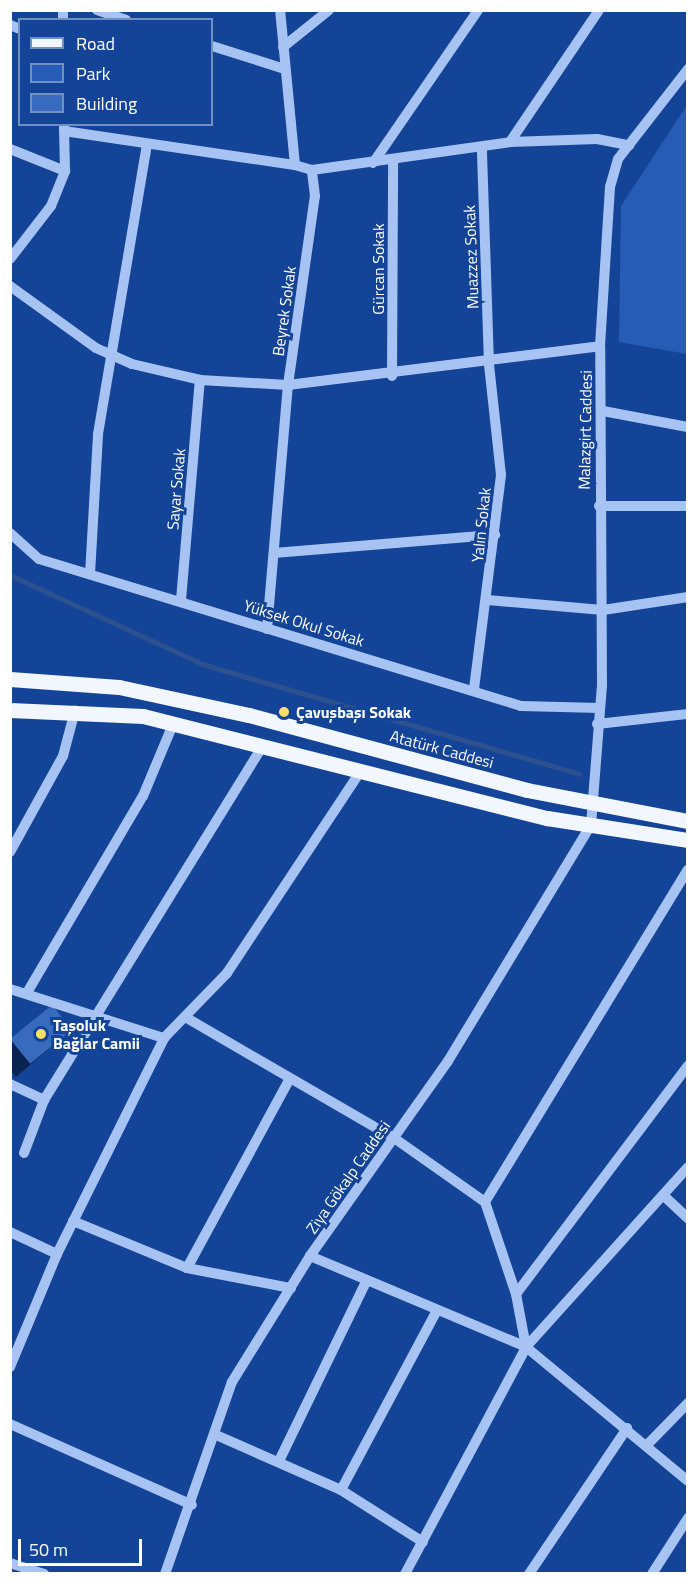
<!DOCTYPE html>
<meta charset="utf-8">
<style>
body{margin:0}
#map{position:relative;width:698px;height:1584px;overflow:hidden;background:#144498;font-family:"Titillium Web",sans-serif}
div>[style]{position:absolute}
.green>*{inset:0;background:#275cb6}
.shadow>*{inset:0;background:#0007}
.stream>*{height:5px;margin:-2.5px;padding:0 2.5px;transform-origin:2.5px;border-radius:2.5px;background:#2d508f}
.building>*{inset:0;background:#386abe;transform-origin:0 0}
.minor>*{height:10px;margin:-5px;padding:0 5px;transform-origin:5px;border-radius:5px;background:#a6c3f3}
.major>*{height:15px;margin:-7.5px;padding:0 7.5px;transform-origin:7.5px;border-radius:7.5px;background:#f2f6ff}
.dots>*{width:16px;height:16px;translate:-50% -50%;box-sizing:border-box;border:3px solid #144498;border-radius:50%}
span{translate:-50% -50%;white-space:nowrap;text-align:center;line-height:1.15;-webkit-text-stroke:6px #144498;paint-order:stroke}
.street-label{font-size:16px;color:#fff}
.poi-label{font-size:16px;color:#fff;font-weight:700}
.left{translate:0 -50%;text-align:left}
.frame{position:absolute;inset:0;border:12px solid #fff;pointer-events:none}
.legend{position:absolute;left:18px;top:18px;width:195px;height:108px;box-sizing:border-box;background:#144498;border:2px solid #728fc1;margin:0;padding:8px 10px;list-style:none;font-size:18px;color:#fff}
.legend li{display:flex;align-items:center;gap:12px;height:30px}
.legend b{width:30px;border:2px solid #728fc1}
.scale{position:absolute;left:18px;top:1539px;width:124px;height:27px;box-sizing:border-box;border:3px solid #fff;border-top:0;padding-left:8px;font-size:18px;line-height:21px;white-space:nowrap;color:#fff;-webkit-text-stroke:4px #144498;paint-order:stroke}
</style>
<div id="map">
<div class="green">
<i style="clip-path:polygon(687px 105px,687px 354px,619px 342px,621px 206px)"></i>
</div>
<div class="shadow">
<i style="clip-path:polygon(51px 1007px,57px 1042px,16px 1077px,10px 1070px,10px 1041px)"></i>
</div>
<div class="stream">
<i style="left:10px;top:575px;width:215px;rotate:24.8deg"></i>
<i style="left:205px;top:665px;width:390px;rotate:16.2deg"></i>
</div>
<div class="building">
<i style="left:52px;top:1005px;width:32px;height:54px;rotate:51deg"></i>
</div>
<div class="minor">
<i style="left:63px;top:10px;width:10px;rotate:90deg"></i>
<i style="left:97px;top:10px;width:31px;rotate:19deg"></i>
<i style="left:10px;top:25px;width:11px;rotate:22deg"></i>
<i style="left:212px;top:46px;width:77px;rotate:17.5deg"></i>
<i style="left:283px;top:47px;width:59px;rotate:-38.8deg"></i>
<i style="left:64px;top:131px;width:233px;rotate:8.4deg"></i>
<i style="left:510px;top:142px;width:159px;rotate:-56deg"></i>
<i style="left:10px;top:149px;width:59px;rotate:21.8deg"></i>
<i style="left:373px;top:163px;width:186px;rotate:-55.5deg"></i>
<i style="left:312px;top:170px;width:200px;rotate:-8deg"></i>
<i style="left:510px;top:142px;width:87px;rotate:-2deg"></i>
<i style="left:597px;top:139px;width:33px;rotate:11deg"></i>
<i style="left:10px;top:259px;width:67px;rotate:-52.3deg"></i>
<i style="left:51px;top:206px;width:38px;rotate:-68deg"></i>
<i style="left:65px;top:171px;width:45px;rotate:-91.3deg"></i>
<i style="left:10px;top:286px;width:106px;rotate:35.8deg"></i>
<i style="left:96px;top:348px;width:39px;rotate:24deg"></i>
<i style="left:132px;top:364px;width:70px;rotate:13.2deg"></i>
<i style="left:200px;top:380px;width:88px;rotate:3.3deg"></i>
<i style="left:288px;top:385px;width:314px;rotate:-7.1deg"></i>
<i style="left:392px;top:376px;width:214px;rotate:-89.7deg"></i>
<i style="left:603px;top:411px;width:86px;rotate:10.7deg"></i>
<i style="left:599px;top:506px;width:89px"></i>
<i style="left:10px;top:533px;width:39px;rotate:42deg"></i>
<i style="left:39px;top:559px;width:504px;rotate:16.96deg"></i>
<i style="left:521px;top:706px;width:79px;rotate:1.5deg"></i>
<i style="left:274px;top:553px;width:222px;rotate:-4.7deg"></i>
<i style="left:90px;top:574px;width:140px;rotate:-86.7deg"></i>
<i style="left:98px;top:434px;width:294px;rotate:-80.4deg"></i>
<i style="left:181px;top:600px;width:221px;rotate:-85.1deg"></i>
<i style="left:488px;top:600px;width:115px;rotate:5deg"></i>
<i style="left:603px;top:610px;width:86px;rotate:-8.7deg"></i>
<i style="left:267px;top:629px;width:245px;rotate:-85.1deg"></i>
<i style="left:288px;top:385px;width:191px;rotate:-81.9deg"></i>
<i style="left:315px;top:196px;width:26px;rotate:-97deg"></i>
<i style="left:312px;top:170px;width:18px;rotate:-164deg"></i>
<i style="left:295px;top:165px;width:156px;rotate:-95.5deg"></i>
<i style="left:474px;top:689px;width:216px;rotate:-82.8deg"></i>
<i style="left:501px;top:475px;width:112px;rotate:-96.2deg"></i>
<i style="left:489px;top:364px;width:215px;rotate:-91.9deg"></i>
<i style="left:597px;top:724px;width:92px;rotate:-6.3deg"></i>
<i style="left:10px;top:852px;width:110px;rotate:-61.1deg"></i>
<i style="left:63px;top:756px;width:47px;rotate:-75.1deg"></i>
<i style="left:10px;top:989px;width:162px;rotate:17.7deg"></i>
<i style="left:28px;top:991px;width:226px;rotate:-59.5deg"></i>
<i style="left:143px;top:796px;width:80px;rotate:-67.3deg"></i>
<i style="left:185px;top:1017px;width:241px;rotate:30.1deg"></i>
<i style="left:394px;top:1138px;width:111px;rotate:35.1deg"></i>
<i style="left:485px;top:1202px;width:97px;rotate:71.4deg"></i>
<i style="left:516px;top:1294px;width:54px;rotate:79.3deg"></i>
<i style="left:10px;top:1084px;width:38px;rotate:25deg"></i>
<i style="left:24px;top:1153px;width:57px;rotate:-69.3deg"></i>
<i style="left:44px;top:1100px;width:416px;rotate:-58.3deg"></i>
<i style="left:664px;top:1196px;width:33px;rotate:43deg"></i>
<i style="left:485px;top:1202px;width:389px;rotate:-58.6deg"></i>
<i style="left:73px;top:1221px;width:123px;rotate:22.4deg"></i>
<i style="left:187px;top:1268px;width:106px;rotate:10.9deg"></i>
<i style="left:10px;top:1232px;width:52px;rotate:25.1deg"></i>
<i style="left:310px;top:1256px;width:234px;rotate:22.8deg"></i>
<i style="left:526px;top:1347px;width:210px;rotate:39.6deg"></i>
<i style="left:187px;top:1268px;width:216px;rotate:-61.5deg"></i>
<i style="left:516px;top:1294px;width:286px;rotate:-53deg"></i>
<i style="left:10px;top:1367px;width:122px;rotate:-67.4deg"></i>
<i style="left:57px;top:1254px;width:241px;rotate:-63.6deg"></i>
<i style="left:164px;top:1038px;width:91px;rotate:-45.9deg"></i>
<i style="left:227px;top:973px;width:241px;rotate:-56.5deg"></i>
<i style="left:10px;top:1424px;width:199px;rotate:24deg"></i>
<i style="left:216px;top:1435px;width:137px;rotate:23.7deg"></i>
<i style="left:341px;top:1490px;width:97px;rotate:32.4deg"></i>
<i style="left:647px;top:1445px;width:59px;rotate:-45.7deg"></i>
<i style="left:280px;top:1459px;width:197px;rotate:-64.1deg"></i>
<i style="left:341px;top:1490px;width:204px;rotate:-61.9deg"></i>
<i style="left:10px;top:1563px;width:36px;rotate:18deg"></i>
<i style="left:165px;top:1574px;width:203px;rotate:-70.8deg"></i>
<i style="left:232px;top:1382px;width:148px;rotate:-58.2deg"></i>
<i style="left:310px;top:1256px;width:239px;rotate:-54.7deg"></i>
<i style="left:448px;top:1061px;width:276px;rotate:-58.8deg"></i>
<i style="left:591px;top:825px;width:141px;rotate:-85.5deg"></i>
<i style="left:602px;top:684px;width:338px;rotate:-90.3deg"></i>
<i style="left:600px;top:346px;width:159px;rotate:-86.4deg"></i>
<i style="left:610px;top:187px;width:29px;rotate:-74deg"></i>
<i style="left:618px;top:159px;width:114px;rotate:-52.1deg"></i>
<i style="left:405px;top:1574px;width:257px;rotate:-61.9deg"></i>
<i style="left:526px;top:1347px;width:242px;rotate:-48deg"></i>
<i style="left:529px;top:1574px;width:176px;rotate:-56.1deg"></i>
<i style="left:652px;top:1574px;width:67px;rotate:-57.3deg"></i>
</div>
<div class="major">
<i style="left:10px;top:679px;width:109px;rotate:4.2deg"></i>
<i style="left:119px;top:687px;width:133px;rotate:12.2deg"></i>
<i style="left:249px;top:715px;width:288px;rotate:15.1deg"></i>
<i style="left:527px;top:790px;width:164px;rotate:10.9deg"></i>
<i style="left:10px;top:710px;width:133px;rotate:2.6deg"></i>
<i style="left:143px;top:716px;width:417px;rotate:14.2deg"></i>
<i style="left:547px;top:818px;width:143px;rotate:8.9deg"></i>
</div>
<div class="dots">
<i style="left:284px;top:712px;background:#ffde68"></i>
<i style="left:41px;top:1034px;background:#ffde68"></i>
</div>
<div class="street-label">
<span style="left:471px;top:257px;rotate:-92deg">Muazzez Sokak</span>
<span style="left:378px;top:269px;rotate:-90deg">Gürcan Sokak</span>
<span style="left:284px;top:311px;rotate:-82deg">Beyrek Sokak</span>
<span style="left:585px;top:430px;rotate:-89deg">Malazgirt Caddesi</span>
<span style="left:176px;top:489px;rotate:-85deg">Sayar Sokak</span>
<span style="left:481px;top:525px;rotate:-84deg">Yalın Sokak</span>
<span style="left:304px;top:623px;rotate:17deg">Yüksek Okul Sokak</span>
<span style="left:442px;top:749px;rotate:15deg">Atatürk Caddesi</span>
<span style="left:348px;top:1177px;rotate:-55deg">Ziya Gökalp Caddesi</span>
</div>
<div class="poi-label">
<span class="left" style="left:296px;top:712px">Çavuşbaşı Sokak</span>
<span class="left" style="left:53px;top:1034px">Taşoluk<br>Bağlar Camii</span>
</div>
<div class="frame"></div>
<ul class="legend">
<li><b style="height:8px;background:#f2f6ff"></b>Road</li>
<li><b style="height:16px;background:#275cb6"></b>Park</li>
<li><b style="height:16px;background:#386abe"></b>Building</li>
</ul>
<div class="scale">50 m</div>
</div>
